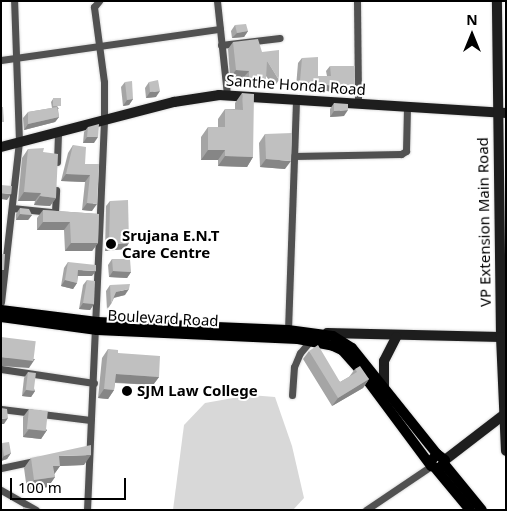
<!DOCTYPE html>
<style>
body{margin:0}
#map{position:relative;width:507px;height:511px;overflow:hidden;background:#fff;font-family:"Noto Sans",sans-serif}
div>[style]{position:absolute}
.green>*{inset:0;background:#d8d8d8}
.roads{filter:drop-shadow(0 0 1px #dbdbdb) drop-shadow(0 0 1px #dbdbdb)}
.street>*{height:7px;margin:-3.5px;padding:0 3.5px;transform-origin:3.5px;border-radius:3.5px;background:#515151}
.secondary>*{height:10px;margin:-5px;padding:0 5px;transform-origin:5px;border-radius:5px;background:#1e1e1e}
.primary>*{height:10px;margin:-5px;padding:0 5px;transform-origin:5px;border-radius:5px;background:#000}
.wall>*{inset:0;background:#a5a5a5}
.shaded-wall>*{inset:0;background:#868686}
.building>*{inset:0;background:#c0c0c0;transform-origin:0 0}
.dots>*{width:14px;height:14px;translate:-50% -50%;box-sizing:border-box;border:2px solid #fff;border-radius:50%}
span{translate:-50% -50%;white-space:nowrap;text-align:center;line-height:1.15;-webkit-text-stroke:4px #fff;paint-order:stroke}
.street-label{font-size:15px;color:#000}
.poi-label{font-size:15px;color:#000;font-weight:700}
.left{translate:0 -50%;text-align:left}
.frame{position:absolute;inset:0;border:2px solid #000;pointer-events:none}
.north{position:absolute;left:447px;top:10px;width:50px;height:50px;-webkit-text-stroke:4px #fff;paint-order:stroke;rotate:0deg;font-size:14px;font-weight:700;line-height:20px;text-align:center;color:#000}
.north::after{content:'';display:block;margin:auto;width:18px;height:22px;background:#000;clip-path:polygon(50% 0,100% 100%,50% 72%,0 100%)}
.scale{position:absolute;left:10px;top:478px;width:116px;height:22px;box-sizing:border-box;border:2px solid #000;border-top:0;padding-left:6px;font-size:15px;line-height:18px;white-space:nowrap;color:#000;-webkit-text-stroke:4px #fff;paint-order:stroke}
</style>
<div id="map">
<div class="green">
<i style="clip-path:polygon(250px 395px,275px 397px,292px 446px,304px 498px,293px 510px,173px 510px,184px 425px,205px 403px)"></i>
</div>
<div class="roads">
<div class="street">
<i style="left:217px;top:1px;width:95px;rotate:83.9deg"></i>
<i style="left:357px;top:1px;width:103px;rotate:89.4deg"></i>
<i style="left:221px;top:45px;width:59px;rotate:-6.8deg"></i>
<i style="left:1px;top:60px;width:221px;rotate:-8.1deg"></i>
<i style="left:294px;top:156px;width:107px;rotate:-1.1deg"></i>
<i style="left:401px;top:154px;width:6px;rotate:-31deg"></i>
<i style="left:406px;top:151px;width:44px;rotate:-88.7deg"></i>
<i style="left:57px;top:162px;width:31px;rotate:-88deg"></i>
<i style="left:12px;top:208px;width:39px;rotate:6deg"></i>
<i style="left:55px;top:212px;width:22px;rotate:-87deg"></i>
<i style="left:1px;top:302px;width:162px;rotate:-83.6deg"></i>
<i style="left:19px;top:141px;width:140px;rotate:-92deg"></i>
<i style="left:288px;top:330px;width:232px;rotate:-88deg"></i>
<i style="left:1px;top:369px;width:94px;rotate:8.6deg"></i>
<i style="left:292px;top:395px;width:28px;rotate:-86deg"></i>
<i style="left:294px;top:367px;width:15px;rotate:-67deg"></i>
<i style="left:300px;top:353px;width:16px;rotate:-50deg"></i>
<i style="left:1px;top:409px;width:90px;rotate:7deg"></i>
<i style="left:1px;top:468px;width:38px;rotate:-12deg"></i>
<i style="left:1px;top:490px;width:40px;rotate:29.7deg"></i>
<i style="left:87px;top:510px;width:390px;rotate:-87.5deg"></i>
<i style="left:104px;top:120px;width:38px;rotate:-90deg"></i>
<i style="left:104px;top:82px;width:76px;rotate:-97.6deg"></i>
<i style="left:94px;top:7px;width:8px;rotate:-50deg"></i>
<i style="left:366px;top:510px;width:78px;rotate:-34.1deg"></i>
</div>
<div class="secondary">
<i style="left:1px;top:147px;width:179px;rotate:-14.6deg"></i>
<i style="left:174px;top:102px;width:46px;rotate:-8.8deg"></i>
<i style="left:219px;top:95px;width:288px;rotate:3.6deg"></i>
<i style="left:327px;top:333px;width:174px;rotate:1.3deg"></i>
<i style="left:501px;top:337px;width:336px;rotate:-90.7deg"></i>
<i style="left:506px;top:337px;width:5px;rotate:180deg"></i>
<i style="left:501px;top:337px;width:114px;rotate:87.5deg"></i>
<i style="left:384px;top:387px;width:26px;rotate:-90deg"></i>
<i style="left:384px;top:361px;width:27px;rotate:-63deg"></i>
<i style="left:445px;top:460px;width:77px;rotate:-37.6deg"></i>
</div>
<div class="primary">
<i style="left:1px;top:310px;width:97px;rotate:7.1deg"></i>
<i style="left:97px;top:322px;width:191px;rotate:2.4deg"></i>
<i style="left:288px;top:330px;width:45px;rotate:7.6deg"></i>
<i style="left:333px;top:336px;width:22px;rotate:32deg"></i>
<i style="left:352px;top:348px;width:136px;rotate:51.3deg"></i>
<i style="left:1px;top:317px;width:97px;rotate:7.7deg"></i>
<i style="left:97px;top:330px;width:201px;rotate:2.6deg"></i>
<i style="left:298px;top:339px;width:36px;rotate:11deg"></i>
<i style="left:333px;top:346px;width:10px;rotate:24deg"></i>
<i style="left:342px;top:350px;width:25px;rotate:48deg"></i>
<i style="left:359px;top:369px;width:121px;rotate:53.4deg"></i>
<i style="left:431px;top:466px;width:9px;rotate:18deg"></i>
<i style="left:440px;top:469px;width:10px;rotate:-61deg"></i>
<i style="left:445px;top:460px;width:10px;rotate:-143deg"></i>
<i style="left:437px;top:454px;width:11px;rotate:131deg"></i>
<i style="left:445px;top:465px;width:58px;rotate:50.6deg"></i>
<i style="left:436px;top:469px;width:53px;rotate:50.3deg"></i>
</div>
</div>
<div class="wall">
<i style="clip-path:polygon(235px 25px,248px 31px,244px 37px,232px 38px,231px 31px)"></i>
<i style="clip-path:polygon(233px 42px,262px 52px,279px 80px,274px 87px,266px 76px,261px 85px,244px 85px,243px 78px,230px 77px,228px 49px)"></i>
<i style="clip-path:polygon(302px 58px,318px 76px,327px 76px,326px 71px,330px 66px,350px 94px,296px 87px,298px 63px)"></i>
<i style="clip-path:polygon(125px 82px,133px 99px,129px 105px,123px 106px,121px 87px)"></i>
<i style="clip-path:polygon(149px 82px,156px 97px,146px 98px,145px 88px)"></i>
<i style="clip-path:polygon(242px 93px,253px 157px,247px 167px,218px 166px,218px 160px,201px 160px,201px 137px,208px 127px,218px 127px,218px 119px,225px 109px,235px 109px,235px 103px)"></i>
<i style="clip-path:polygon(53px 99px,59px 109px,58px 109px,59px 117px,55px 122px,24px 130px,23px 118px,28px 112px,52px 108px,51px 102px)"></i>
<i style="clip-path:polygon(334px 103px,344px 116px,330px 117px,330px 109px)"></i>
<i style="clip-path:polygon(88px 127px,94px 143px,83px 143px,84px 132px)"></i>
<i style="clip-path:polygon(265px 134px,285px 169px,260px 167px,259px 143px)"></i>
<i style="clip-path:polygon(73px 145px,85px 164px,99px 164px,92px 211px,82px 210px,85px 182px,61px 181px,68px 153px)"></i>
<i style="clip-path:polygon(28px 149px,43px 152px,56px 198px,50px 206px,34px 205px,35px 201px,18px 201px,22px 158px)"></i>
<i style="clip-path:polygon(110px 201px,125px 249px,105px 251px,106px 206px)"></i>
<i style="clip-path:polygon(20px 208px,32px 215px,28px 220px,16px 220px,16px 214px)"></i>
<i style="clip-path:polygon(43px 210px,99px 214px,98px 243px,92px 251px,65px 251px,64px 230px,37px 230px,37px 218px)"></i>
<i style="clip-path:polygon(112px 259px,131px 272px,127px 278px,109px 277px,108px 265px)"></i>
<i style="clip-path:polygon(68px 262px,92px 276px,78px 276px,77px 283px,73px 289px,61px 286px,64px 268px)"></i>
<i style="clip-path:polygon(87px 280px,94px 304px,90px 310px,79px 309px,83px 285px)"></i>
<i style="clip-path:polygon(110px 285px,125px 295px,114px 298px,111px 304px,107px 310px,106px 291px)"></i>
<i style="clip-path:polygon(108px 349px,118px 353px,159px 377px,153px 385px,115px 383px,114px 390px,108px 399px,98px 398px,102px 358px)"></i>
<i style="clip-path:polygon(309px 351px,340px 382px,349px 377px,355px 369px,369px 379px,363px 388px,332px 406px,303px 359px)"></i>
<i style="clip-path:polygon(28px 372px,35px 391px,31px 397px,22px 396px,24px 378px)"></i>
<i style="clip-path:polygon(29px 409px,47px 430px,41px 439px,23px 437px,23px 417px)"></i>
<i style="clip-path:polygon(2px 443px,11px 453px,7px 459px,1px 461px)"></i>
<i style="clip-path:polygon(31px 458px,84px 465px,60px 466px,54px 474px,55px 477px,48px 487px,27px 490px,24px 468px)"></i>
</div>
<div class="shaded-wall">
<i style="clip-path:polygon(248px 31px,244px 37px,232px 38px,237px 33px)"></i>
<i style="clip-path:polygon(236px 70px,249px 71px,243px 78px,230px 77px)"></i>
<i style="clip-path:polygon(249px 78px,266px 78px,261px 85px,244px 85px)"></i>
<i style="clip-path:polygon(300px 81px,354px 89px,350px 94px,296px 87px)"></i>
<i style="clip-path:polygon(160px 91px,156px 97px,146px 98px,150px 92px)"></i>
<i style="clip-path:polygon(133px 99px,129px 105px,123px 106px,127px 100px)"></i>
<i style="clip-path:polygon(348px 110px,344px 116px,330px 117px,334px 111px)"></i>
<i style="clip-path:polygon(59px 117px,55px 122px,24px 130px,28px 124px)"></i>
<i style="clip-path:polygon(87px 137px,98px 137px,94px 143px,83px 143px)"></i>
<i style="clip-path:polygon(208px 150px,225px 150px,218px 160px,201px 160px)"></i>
<i style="clip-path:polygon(225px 156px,253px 157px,247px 167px,218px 166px)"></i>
<i style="clip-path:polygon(266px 159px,291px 161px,285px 169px,260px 167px)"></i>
<i style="clip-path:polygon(66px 174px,90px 175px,85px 182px,61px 181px)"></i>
<i style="clip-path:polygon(24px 192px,41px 193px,35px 201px,18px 201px)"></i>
<i style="clip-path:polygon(1px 193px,11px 194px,7px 200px,1px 199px)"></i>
<i style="clip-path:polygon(40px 196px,56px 198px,50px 206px,34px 205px)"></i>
<i style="clip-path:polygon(87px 203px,97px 204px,92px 211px,82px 210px)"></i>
<i style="clip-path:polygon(20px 214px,32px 215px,28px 220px,16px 220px)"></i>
<i style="clip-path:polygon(43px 222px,70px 222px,64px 230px,37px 230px)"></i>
<i style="clip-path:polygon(71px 243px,98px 243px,92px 251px,65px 251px)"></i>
<i style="clip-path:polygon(129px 243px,125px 249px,105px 251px,109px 245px)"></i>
<i style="clip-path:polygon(78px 270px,96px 271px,92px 276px,74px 276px)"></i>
<i style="clip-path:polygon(113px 271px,131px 272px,127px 278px,109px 277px)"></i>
<i style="clip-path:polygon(65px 280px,77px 283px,73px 289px,61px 286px)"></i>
<i style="clip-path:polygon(129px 289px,125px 295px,112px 298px,116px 292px)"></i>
<i style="clip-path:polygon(83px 303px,94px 304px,90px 310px,79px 309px)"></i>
<i style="clip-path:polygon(1px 357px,35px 359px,29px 368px,1px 366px)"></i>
<i style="clip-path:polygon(116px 374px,159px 377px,153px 385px,110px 382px)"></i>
<i style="clip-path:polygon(369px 379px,363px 388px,332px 406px,338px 398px)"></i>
<i style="clip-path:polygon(104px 389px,114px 390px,108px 399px,98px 398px)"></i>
<i style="clip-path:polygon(26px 390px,35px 391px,31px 397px,22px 396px)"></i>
<i style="clip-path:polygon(8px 418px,4px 424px,1px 424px,1px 419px)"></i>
<i style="clip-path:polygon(29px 429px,47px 430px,41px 439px,23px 437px)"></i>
<i style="clip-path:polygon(11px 453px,7px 459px,1px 461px,1px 460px,4px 456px)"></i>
<i style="clip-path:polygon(91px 455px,84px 465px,60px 466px,53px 476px,46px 477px,59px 456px)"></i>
<i style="clip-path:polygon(55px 477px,48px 487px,27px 490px,34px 480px)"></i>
</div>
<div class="building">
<i style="clip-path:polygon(246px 24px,248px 31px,237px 33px,235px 25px)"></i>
<i style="clip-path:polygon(258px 39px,262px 52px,279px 50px,279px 80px,267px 61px,266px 78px,249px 78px,249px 71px,236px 70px,233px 42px)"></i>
<i style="clip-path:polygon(318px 57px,318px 76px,331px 76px,330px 66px,355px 66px,354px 89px,300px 81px,302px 58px)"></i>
<i style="clip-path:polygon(158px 80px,160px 91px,150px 92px,149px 82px)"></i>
<i style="clip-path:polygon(132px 81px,133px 99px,127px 100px,125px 82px)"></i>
<i style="clip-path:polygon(242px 93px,254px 94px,253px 157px,225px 156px,225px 150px,208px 150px,208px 127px,225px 127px,225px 109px,243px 110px)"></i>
<i style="left:61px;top:98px;width:8px;height:8px;rotate:90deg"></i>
<i style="clip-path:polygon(334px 103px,348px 104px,348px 110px,334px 111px)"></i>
<i style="clip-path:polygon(1px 107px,3px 107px,4px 122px,1px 122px)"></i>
<i style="clip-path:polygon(57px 107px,59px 117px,28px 124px,28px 112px)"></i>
<i style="clip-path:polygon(99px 124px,98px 137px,87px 137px,88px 127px)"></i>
<i style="clip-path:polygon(292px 133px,291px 161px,266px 159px,265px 134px)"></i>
<i style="clip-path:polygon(73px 145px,86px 147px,85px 164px,99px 164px,97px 204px,87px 203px,90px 175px,66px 174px)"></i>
<i style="clip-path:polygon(44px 148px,43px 152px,58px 154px,56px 198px,40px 196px,41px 193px,24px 192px,28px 149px)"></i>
<i style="left:1px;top:185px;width:11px;height:8px;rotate:5deg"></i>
<i style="clip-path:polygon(128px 200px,129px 243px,109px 245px,110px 201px)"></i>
<i style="clip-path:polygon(20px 208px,29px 209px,32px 215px,20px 214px)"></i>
<i style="clip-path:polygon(43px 210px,99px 214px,98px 243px,71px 243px,70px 222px,43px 222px)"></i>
<i style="clip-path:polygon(1px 254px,5px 254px,4px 270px,1px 270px)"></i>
<i style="clip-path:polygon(112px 259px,130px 259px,131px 272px,113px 271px)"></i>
<i style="clip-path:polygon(68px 262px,96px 265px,96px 271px,78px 270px,77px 283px,65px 280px)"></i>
<i style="clip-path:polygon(87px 280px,95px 281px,94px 304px,83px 303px)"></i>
<i style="clip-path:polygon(130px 284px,129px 289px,116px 292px,111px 304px,110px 285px)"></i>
<i style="left:1px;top:337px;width:35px;height:20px;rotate:7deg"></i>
<i style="clip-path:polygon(318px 345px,340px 382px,357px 372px,355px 369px,360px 366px,369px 379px,338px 398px,309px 351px)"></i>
<i style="clip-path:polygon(108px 349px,118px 350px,118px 353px,160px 356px,159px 377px,116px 374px,114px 390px,104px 389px)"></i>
<i style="left:28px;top:372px;width:8px;height:18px;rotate:7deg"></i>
<i style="clip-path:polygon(1px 408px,7px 409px,8px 418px,1px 419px)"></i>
<i style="left:29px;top:409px;width:19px;height:20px;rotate:6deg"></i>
<i style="clip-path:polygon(9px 442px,11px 453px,4px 456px,2px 443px)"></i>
<i style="clip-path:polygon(91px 445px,91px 455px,59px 456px,60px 466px,53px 466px,55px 477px,34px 480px,31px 458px)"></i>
<i style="clip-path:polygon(23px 507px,31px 509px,32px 510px,23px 510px)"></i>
</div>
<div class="dots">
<i style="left:111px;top:244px;background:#000"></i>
<i style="left:127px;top:391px;background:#000"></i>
</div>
<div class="street-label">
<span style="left:296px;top:85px;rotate:4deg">Santhe Honda Road</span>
<span style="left:484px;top:222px;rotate:-91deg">VP Extension Main Road</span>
<span style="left:163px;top:318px;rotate:3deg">Boulevard Road</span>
</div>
<div class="poi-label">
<span class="left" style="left:122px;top:244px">Srujana E.N.T<br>Care Centre</span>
<span class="left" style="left:137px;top:391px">SJM Law College</span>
</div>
<div class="frame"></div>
<div class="north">N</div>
<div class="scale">100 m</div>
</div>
